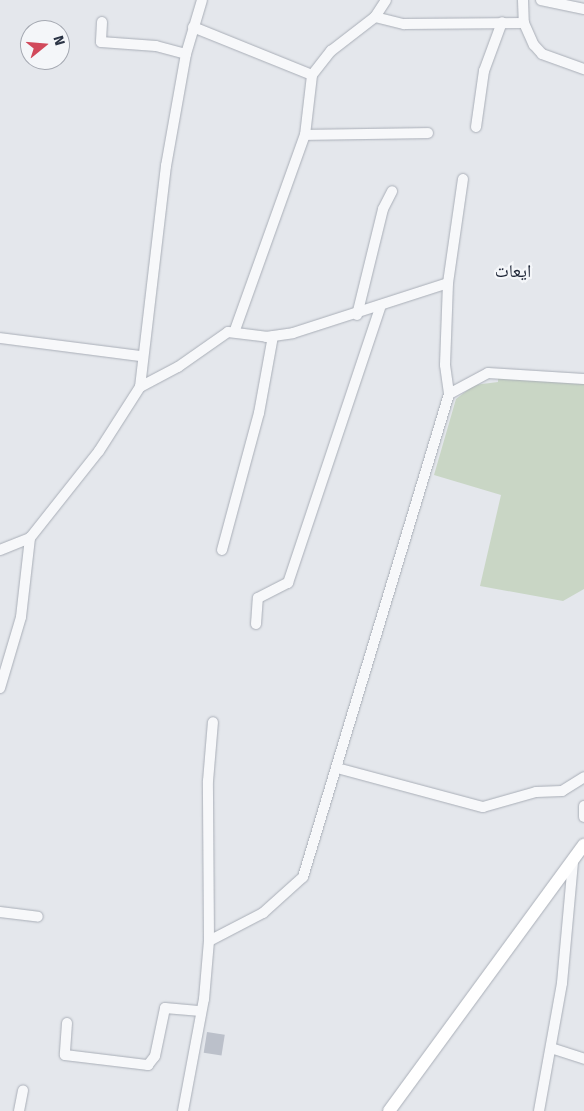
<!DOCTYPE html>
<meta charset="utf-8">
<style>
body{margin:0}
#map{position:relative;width:584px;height:1111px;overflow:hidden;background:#e4e7ec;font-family:"Fira Sans","Noto Naskh Arabic",sans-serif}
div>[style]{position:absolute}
.green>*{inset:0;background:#c9d6c5}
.building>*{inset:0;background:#bbc0ca;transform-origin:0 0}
.roads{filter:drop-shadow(0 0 1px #a9aeb7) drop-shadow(0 0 1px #a9aeb7)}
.minor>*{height:10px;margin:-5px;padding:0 5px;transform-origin:5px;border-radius:5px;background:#f7f8fa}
.major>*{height:12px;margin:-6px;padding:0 6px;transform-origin:6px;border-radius:6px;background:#fff}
span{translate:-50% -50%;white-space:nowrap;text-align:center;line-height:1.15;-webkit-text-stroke:4.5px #f4f6f9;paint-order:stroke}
.quarter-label{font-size:18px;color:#1d2536}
.north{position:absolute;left:20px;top:20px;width:50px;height:50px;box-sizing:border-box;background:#f4f6f9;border:1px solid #a4a8b1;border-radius:50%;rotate:73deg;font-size:14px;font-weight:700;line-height:20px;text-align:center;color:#2b3445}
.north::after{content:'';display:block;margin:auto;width:18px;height:22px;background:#d1495b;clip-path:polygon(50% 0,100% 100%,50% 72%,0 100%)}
</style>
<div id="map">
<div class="green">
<i style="clip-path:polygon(498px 375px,584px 382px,584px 589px,563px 601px,480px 586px,501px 495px,434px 475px,456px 399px,474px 385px,498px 382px)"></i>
</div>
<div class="building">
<i style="left:207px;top:1032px;width:18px;height:21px;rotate:9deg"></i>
</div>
<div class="roads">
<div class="minor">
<i style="left:523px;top:0;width:23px;rotate:88deg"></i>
<i style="left:524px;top:23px;width:24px;rotate:66deg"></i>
<i style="left:534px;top:45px;width:12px;rotate:48deg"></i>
<i style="left:542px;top:54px;width:45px;rotate:19.7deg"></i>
<i style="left:541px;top:0;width:44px;rotate:11.8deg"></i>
<i style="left:375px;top:17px;width:30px;rotate:14deg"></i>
<i style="left:404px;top:24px;width:120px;rotate:-0.5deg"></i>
<i style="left:102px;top:22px;width:20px;rotate:93deg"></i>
<i style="left:101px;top:42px;width:55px;rotate:4.2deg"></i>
<i style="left:156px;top:46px;width:31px;rotate:15deg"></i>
<i style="left:193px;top:27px;width:128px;rotate:22deg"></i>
<i style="left:476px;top:127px;width:57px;rotate:-81.9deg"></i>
<i style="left:484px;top:71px;width:52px;rotate:-69.8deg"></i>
<i style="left:305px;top:135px;width:123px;rotate:-0.9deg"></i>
<i style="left:448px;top:283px;width:105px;rotate:-81.8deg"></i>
<i style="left:357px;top:315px;width:109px;rotate:-76.2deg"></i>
<i style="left:383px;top:209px;width:20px;rotate:-63deg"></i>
<i style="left:235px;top:330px;width:207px;rotate:-70.3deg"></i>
<i style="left:305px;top:135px;width:60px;rotate:-83.3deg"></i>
<i style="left:312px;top:75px;width:31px;rotate:-52deg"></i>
<i style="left:331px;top:51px;width:56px;rotate:-37.7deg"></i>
<i style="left:375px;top:17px;width:20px;rotate:-57deg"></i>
<i style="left:0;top:338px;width:142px;rotate:7.3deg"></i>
<i style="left:140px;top:387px;width:223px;rotate:-83.3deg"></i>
<i style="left:166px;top:166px;width:114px;rotate:-79.9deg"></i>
<i style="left:186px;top:54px;width:56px;rotate:-73.5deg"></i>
<i style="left:0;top:550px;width:32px;rotate:-22deg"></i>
<i style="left:222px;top:550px;width:142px;rotate:-74.9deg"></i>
<i style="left:259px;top:413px;width:78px;rotate:-79.7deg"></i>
<i style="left:256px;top:624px;width:26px;rotate:-86deg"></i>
<i style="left:258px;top:598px;width:34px;rotate:-27deg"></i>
<i style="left:288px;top:583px;width:293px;rotate:-71.5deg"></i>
<i style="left:0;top:688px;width:74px;rotate:-73.5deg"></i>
<i style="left:21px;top:617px;width:80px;rotate:-83.5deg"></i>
<i style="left:30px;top:538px;width:111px;rotate:-51.6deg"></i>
<i style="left:99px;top:451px;width:76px;rotate:-57.4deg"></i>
<i style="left:140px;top:387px;width:43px;rotate:-27.8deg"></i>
<i style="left:178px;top:367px;width:61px;rotate:-35deg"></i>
<i style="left:228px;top:332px;width:38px;rotate:7deg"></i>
<i style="left:266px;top:337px;width:27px;rotate:-8deg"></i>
<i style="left:293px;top:333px;width:163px;rotate:-17.9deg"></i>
<i style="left:448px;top:283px;width:82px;rotate:92.1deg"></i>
<i style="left:445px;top:365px;width:29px;rotate:82deg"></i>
<i style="left:337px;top:768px;width:151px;rotate:15deg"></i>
<i style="left:483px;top:807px;width:55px;rotate:-15.8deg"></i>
<i style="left:536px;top:792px;width:26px;rotate:-2deg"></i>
<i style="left:562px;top:791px;width:26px;rotate:-32deg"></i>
<i style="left:584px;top:806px;width:11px;rotate:90deg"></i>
<i style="left:0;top:912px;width:38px;rotate:7deg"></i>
<i style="left:209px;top:941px;width:160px;rotate:-90.4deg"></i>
<i style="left:208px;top:781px;width:59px;rotate:-85.2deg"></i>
<i style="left:67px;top:1023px;width:32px;rotate:94deg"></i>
<i style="left:65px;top:1055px;width:84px;rotate:6.9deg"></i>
<i style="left:148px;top:1065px;width:11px;rotate:-52deg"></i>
<i style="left:155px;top:1056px;width:49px;rotate:-78.2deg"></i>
<i style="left:165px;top:1008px;width:36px;rotate:5deg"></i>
<i style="left:551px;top:1048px;width:35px;rotate:18deg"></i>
<i style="left:19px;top:1111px;width:21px;rotate:-79deg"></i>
<i style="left:183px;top:1111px;width:114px;rotate:-79.4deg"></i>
<i style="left:204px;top:999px;width:58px;rotate:-85.1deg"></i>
<i style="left:209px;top:941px;width:61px;rotate:-27.4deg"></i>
<i style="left:263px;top:913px;width:54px;rotate:-42deg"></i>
<i style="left:303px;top:877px;width:505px;rotate:-73.18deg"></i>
<i style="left:449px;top:394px;width:44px;rotate:-28.3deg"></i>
<i style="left:488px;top:373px;width:96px;rotate:3.6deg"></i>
<i style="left:539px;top:1111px;width:130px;rotate:-79.8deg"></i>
<i style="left:562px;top:983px;width:122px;rotate:-84.8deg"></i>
</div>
<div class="major">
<i style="left:389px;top:1111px;width:330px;rotate:-53.8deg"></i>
</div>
</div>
<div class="quarter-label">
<span style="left:513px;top:271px">ايعات</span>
</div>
<div class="north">N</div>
</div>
